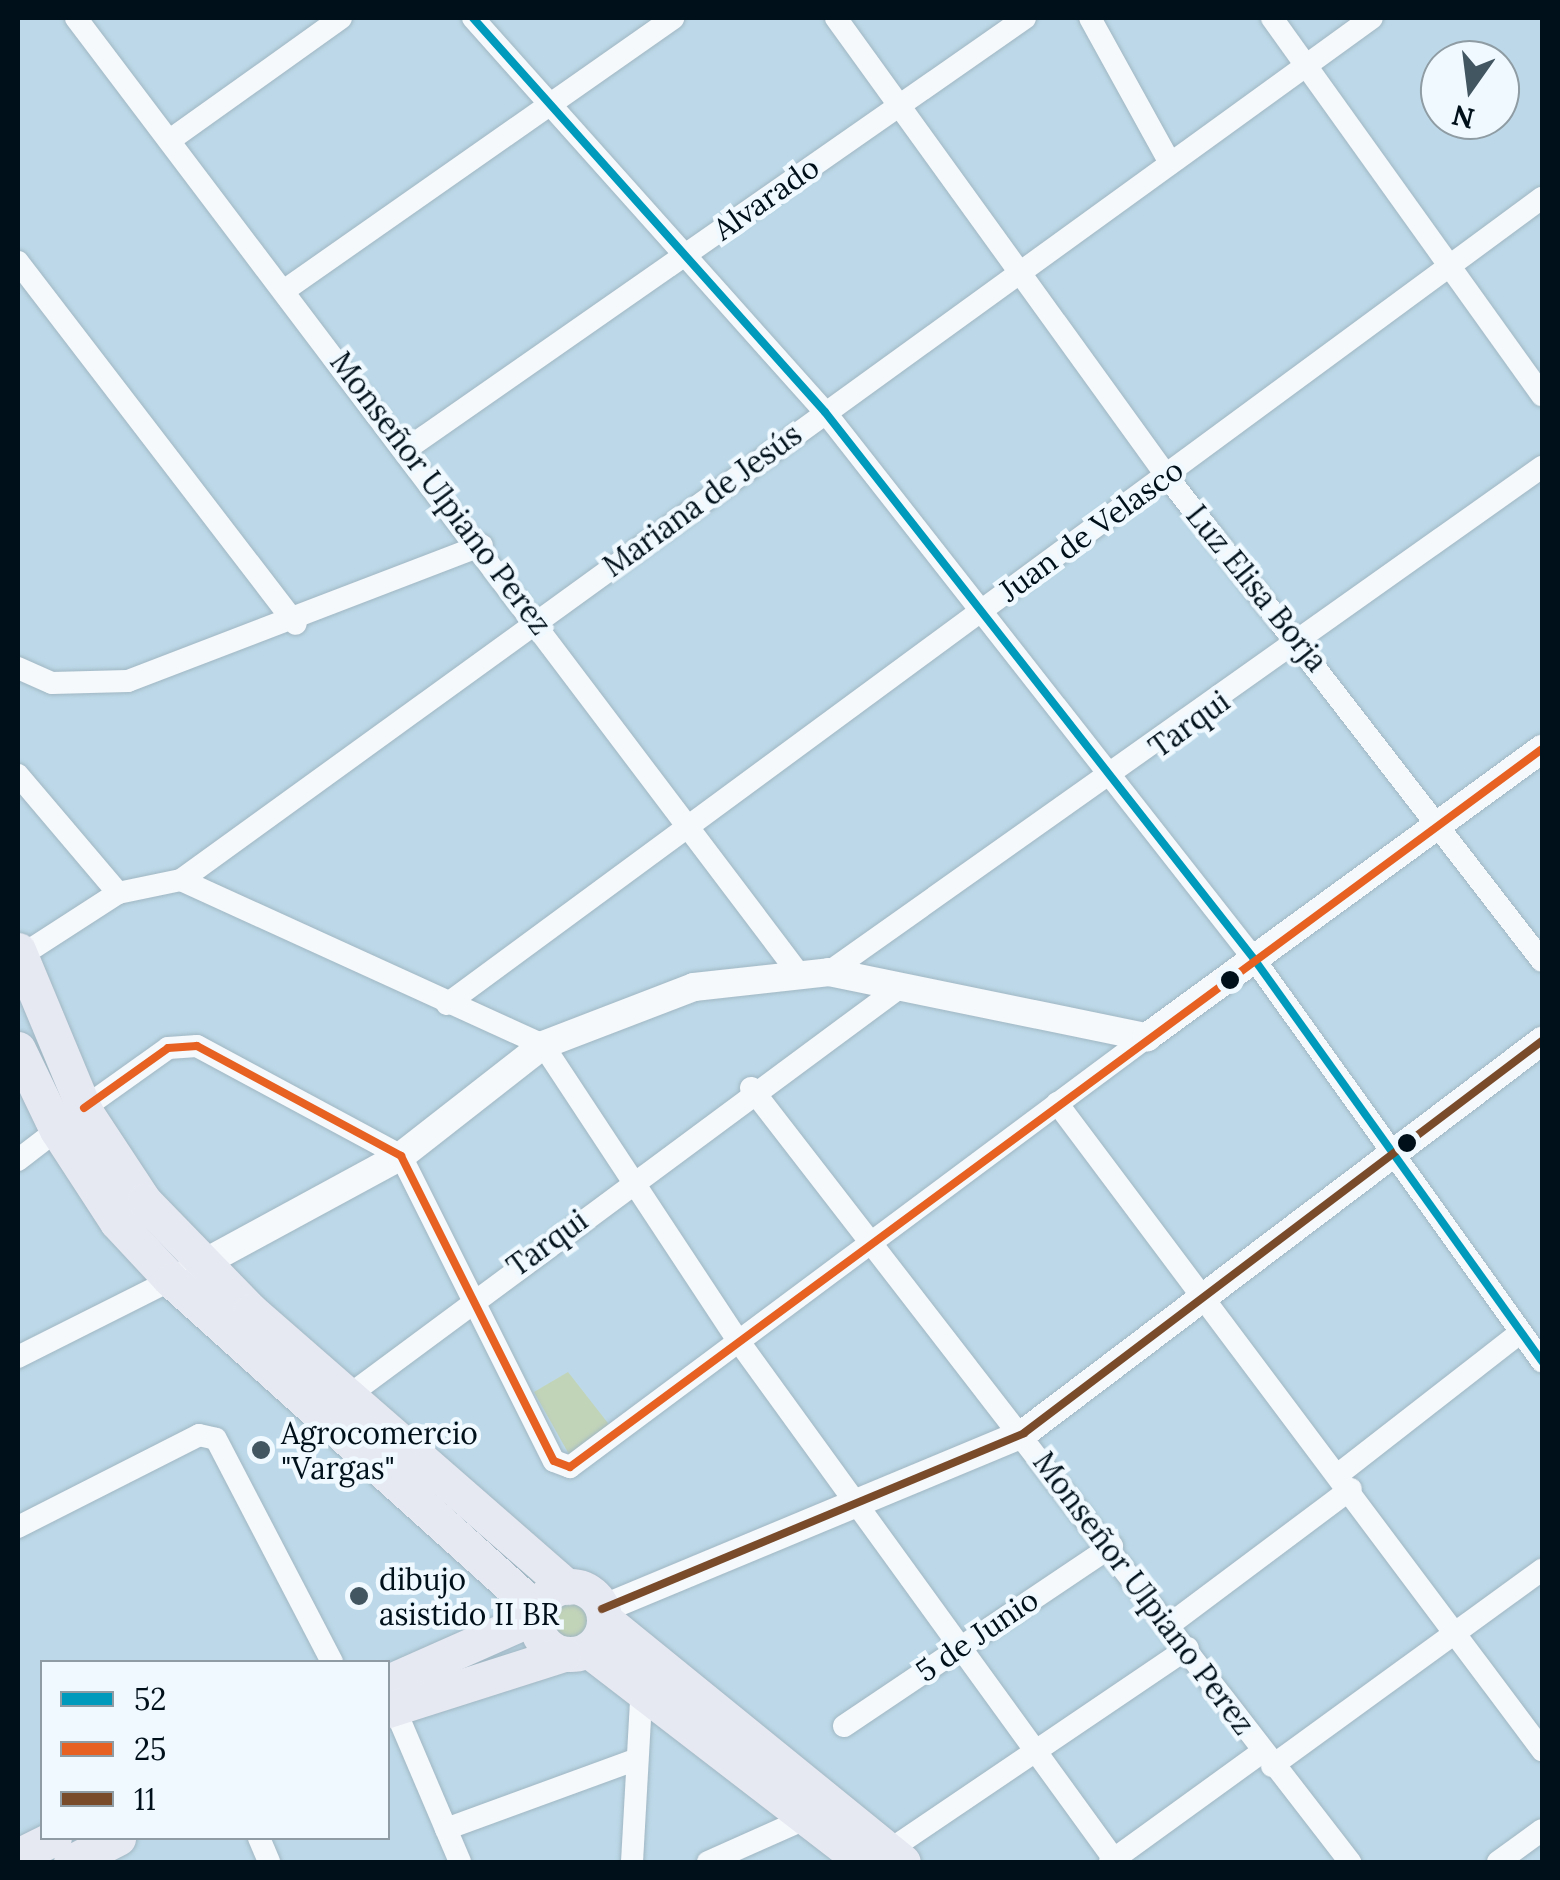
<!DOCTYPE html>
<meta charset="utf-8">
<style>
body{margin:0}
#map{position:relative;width:1560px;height:1880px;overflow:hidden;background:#bdd9e9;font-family:Lora,serif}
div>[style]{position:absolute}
.green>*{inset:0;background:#c2d4b8}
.round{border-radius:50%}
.roads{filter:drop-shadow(0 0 2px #a1b7c3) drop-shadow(0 0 2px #a1b7c3)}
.minor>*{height:22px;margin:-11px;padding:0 11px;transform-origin:11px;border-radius:11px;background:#f5f9fc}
.tertiary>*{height:28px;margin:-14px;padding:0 14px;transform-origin:14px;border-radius:14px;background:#f5f9fc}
.primary>*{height:35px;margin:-17.5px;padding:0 17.5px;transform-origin:17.5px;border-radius:17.5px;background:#e7e9f2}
.primary>.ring{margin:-17.5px;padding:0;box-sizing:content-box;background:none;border:35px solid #e7e9f2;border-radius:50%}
.bus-1>*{height:8px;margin:-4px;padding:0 4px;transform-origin:4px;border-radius:4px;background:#009abc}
.bus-2>*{height:8px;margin:-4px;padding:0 4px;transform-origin:4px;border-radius:4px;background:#e66122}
.bus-3>*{height:8px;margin:-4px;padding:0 4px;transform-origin:4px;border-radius:4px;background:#7a4b2a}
.dots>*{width:28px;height:28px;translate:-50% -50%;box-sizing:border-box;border:5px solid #eff9ff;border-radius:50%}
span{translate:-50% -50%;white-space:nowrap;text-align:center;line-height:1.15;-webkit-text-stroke:9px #eff9ff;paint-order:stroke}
.street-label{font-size:30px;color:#00101a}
.poi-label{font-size:30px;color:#00101a}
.left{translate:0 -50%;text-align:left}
.frame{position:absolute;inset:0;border:20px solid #00101a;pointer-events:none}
.legend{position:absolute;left:40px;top:1660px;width:350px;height:180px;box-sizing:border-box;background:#eff9ff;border:2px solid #8f9ca3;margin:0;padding:12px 18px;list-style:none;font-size:30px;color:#00101a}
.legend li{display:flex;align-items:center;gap:20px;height:50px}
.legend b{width:50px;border:2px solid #8f9ca3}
.north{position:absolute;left:1420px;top:40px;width:100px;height:100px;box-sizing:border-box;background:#eff9ff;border:2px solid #8f9ca3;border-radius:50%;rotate:194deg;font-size:28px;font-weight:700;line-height:40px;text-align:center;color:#00101a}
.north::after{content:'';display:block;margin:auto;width:35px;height:45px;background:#425662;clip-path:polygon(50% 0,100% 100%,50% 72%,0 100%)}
</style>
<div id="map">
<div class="green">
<i style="clip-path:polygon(568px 1372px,611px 1427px,570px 1456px,534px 1392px)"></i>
<i class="round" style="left:548px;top:1599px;width:44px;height:44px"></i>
</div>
<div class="roads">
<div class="minor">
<i style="left:76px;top:18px;width:1199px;rotate:52.9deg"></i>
<i style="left:473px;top:18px;width:528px;rotate:48.22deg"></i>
<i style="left:825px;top:412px;width:695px;rotate:51.89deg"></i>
<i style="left:1254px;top:959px;width:495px;rotate:54.4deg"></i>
<i style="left:836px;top:18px;width:564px;rotate:54.17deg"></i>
<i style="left:1166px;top:475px;width:614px;rotate:52.27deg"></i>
<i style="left:1090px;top:18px;width:166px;rotate:61.1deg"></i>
<i style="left:1272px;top:18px;width:464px;rotate:54.4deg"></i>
<i style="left:170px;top:140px;width:210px;rotate:-35.5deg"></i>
<i style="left:18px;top:262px;width:456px;rotate:52.5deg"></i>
<i style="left:285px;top:290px;width:474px;rotate:-35deg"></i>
<i style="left:408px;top:448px;width:752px;rotate:-34.87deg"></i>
<i style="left:18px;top:668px;width:37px;rotate:24deg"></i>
<i style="left:52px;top:683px;width:76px;rotate:-1.5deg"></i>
<i style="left:128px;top:681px;width:379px;rotate:-21deg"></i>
<i style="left:18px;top:775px;width:155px;rotate:49.7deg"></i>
<i style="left:181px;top:880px;width:398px;rotate:24.5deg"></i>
<i style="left:543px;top:1045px;width:352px;rotate:56.6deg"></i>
<i style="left:737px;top:1339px;width:646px;rotate:54.07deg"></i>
<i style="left:19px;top:957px;width:118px;rotate:-32.9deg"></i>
<i style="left:118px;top:893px;width:64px;rotate:-11.7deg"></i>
<i style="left:181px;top:880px;width:1470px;rotate:-35.9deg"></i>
<i style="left:829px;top:972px;width:874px;rotate:-35.31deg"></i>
<i style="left:447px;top:1004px;width:1360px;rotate:-36.36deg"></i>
<i style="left:751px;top:1088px;width:979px;rotate:52.26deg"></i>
<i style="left:1057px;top:1103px;width:809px;rotate:53.14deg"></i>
<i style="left:84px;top:1108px;width:103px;rotate:-35.5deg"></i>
<i style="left:168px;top:1048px;width:29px;rotate:-4deg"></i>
<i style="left:197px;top:1046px;width:232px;rotate:28.3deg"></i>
<i style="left:401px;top:1156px;width:341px;rotate:63.4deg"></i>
<i style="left:554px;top:1461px;width:17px;rotate:21deg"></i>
<i style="left:570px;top:1467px;width:720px;rotate:-36.69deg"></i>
<i style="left:18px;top:1160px;width:49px;rotate:-37.6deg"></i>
<i style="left:18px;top:1357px;width:171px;rotate:-26.7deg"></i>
<i style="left:348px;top:1396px;width:682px;rotate:-36.53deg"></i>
<i style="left:1340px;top:1473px;width:228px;rotate:-37.9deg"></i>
<i style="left:18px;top:1527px;width:203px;rotate:-26.9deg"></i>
<i style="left:199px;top:1435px;width:17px;rotate:13deg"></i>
<i style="left:216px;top:1439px;width:251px;rotate:62.5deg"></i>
<i style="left:1169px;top:1625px;width:227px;rotate:-36.8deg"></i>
<i style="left:394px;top:1707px;width:168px;rotate:66.9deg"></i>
<i style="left:844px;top:1726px;width:323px;rotate:-33.9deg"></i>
<i style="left:1272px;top:1766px;width:334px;rotate:-36deg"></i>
<i style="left:446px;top:1829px;width:203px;rotate:-20.1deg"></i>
<i style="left:259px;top:1838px;width:26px;rotate:67deg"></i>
<i style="left:888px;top:1851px;width:362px;rotate:-34.1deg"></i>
<i style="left:632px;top:1862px;width:179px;rotate:-86.8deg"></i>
<i style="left:708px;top:1862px;width:108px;rotate:-24deg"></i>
<i style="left:1110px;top:1862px;width:188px;rotate:-35.9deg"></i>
<i style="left:1498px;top:1862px;width:54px;rotate:-36deg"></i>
</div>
<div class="tertiary">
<i style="left:189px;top:1271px;width:241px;rotate:-28.5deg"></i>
<i style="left:401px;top:1156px;width:180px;rotate:-38deg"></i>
<i style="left:543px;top:1045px;width:162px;rotate:-21deg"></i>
<i style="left:694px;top:987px;width:136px;rotate:-6.3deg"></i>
<i style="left:829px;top:972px;width:325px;rotate:11.6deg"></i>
<i style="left:1147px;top:1037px;width:489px;rotate:-36.1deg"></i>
<i style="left:602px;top:1609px;width:457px;rotate:-22.6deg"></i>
<i style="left:1024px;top:1433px;width:650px;rotate:-37.12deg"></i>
</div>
<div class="primary">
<i style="left:18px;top:950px;width:177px;rotate:67.4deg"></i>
<i style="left:86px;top:1113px;width:105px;rotate:56.6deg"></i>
<i style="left:144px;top:1201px;width:153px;rotate:45.8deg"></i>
<i style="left:251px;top:1311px;width:420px;rotate:41.1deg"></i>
<i style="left:18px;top:1049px;width:90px;rotate:64.3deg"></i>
<i style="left:57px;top:1130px;width:110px;rotate:56.9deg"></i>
<i style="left:117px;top:1222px;width:79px;rotate:47deg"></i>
<i style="left:171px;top:1280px;width:494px;rotate:42deg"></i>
<i class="ring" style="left:536px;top:1586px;width:33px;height:33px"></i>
<i style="left:604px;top:1619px;width:385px;rotate:39.1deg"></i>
<i style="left:588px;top:1650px;width:347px;rotate:37.6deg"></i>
<i style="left:388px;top:1682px;width:163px;rotate:-23.9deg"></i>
<i style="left:388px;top:1710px;width:184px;rotate:-17.7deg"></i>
<i style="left:18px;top:1856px;width:40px;rotate:-26.6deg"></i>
<i style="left:71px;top:1862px;width:53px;rotate:-27.1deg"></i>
</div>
</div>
<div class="bus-1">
<i style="left:473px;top:18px;width:528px;rotate:48.22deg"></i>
<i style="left:825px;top:412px;width:695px;rotate:51.89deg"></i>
<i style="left:1254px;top:959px;width:495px;rotate:54.4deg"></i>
</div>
<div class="bus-2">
<i style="left:84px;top:1108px;width:103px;rotate:-35.5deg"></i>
<i style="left:168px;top:1048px;width:29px;rotate:-4deg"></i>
<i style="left:197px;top:1046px;width:232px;rotate:28.3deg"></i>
<i style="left:401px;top:1156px;width:341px;rotate:63.4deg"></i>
<i style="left:554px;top:1461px;width:17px;rotate:21deg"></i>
<i style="left:570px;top:1467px;width:1208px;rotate:-36.45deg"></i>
</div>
<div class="bus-3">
<i style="left:602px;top:1609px;width:457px;rotate:-22.6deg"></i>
<i style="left:1024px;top:1433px;width:650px;rotate:-37.12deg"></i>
</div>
<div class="dots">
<i style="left:1230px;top:980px;background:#00101a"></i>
<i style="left:1407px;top:1143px;background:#00101a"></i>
<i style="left:261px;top:1450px;background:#425662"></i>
<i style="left:359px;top:1596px;background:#425662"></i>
</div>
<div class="street-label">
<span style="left:766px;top:198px;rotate:-35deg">Alvarado</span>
<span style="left:441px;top:493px;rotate:53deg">Monseñor Ulpiano Perez</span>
<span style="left:702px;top:500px;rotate:-36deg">Mariana de Jesús</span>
<span style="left:1091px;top:530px;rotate:-36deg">Juan de Velasco</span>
<span style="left:1257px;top:588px;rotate:51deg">Luz Elisa Borja</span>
<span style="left:1189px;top:724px;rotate:-36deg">Tarqui</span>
<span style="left:547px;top:1243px;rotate:-36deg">Tarqui</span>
<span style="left:1144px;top:1593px;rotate:53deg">Monseñor Ulpiano Perez</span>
<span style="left:977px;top:1635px;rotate:-34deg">5 de Junio</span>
</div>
<div class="poi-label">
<span class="left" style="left:281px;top:1450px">Agrocomercio<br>"Vargas"</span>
<span class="left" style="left:379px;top:1596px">dibujo<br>asistido II BR</span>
</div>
<div class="frame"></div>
<ul class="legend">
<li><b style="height:12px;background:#009abc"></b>52</li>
<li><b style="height:12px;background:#e66122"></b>25</li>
<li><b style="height:12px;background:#7a4b2a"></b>11</li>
</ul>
<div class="north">N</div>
</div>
